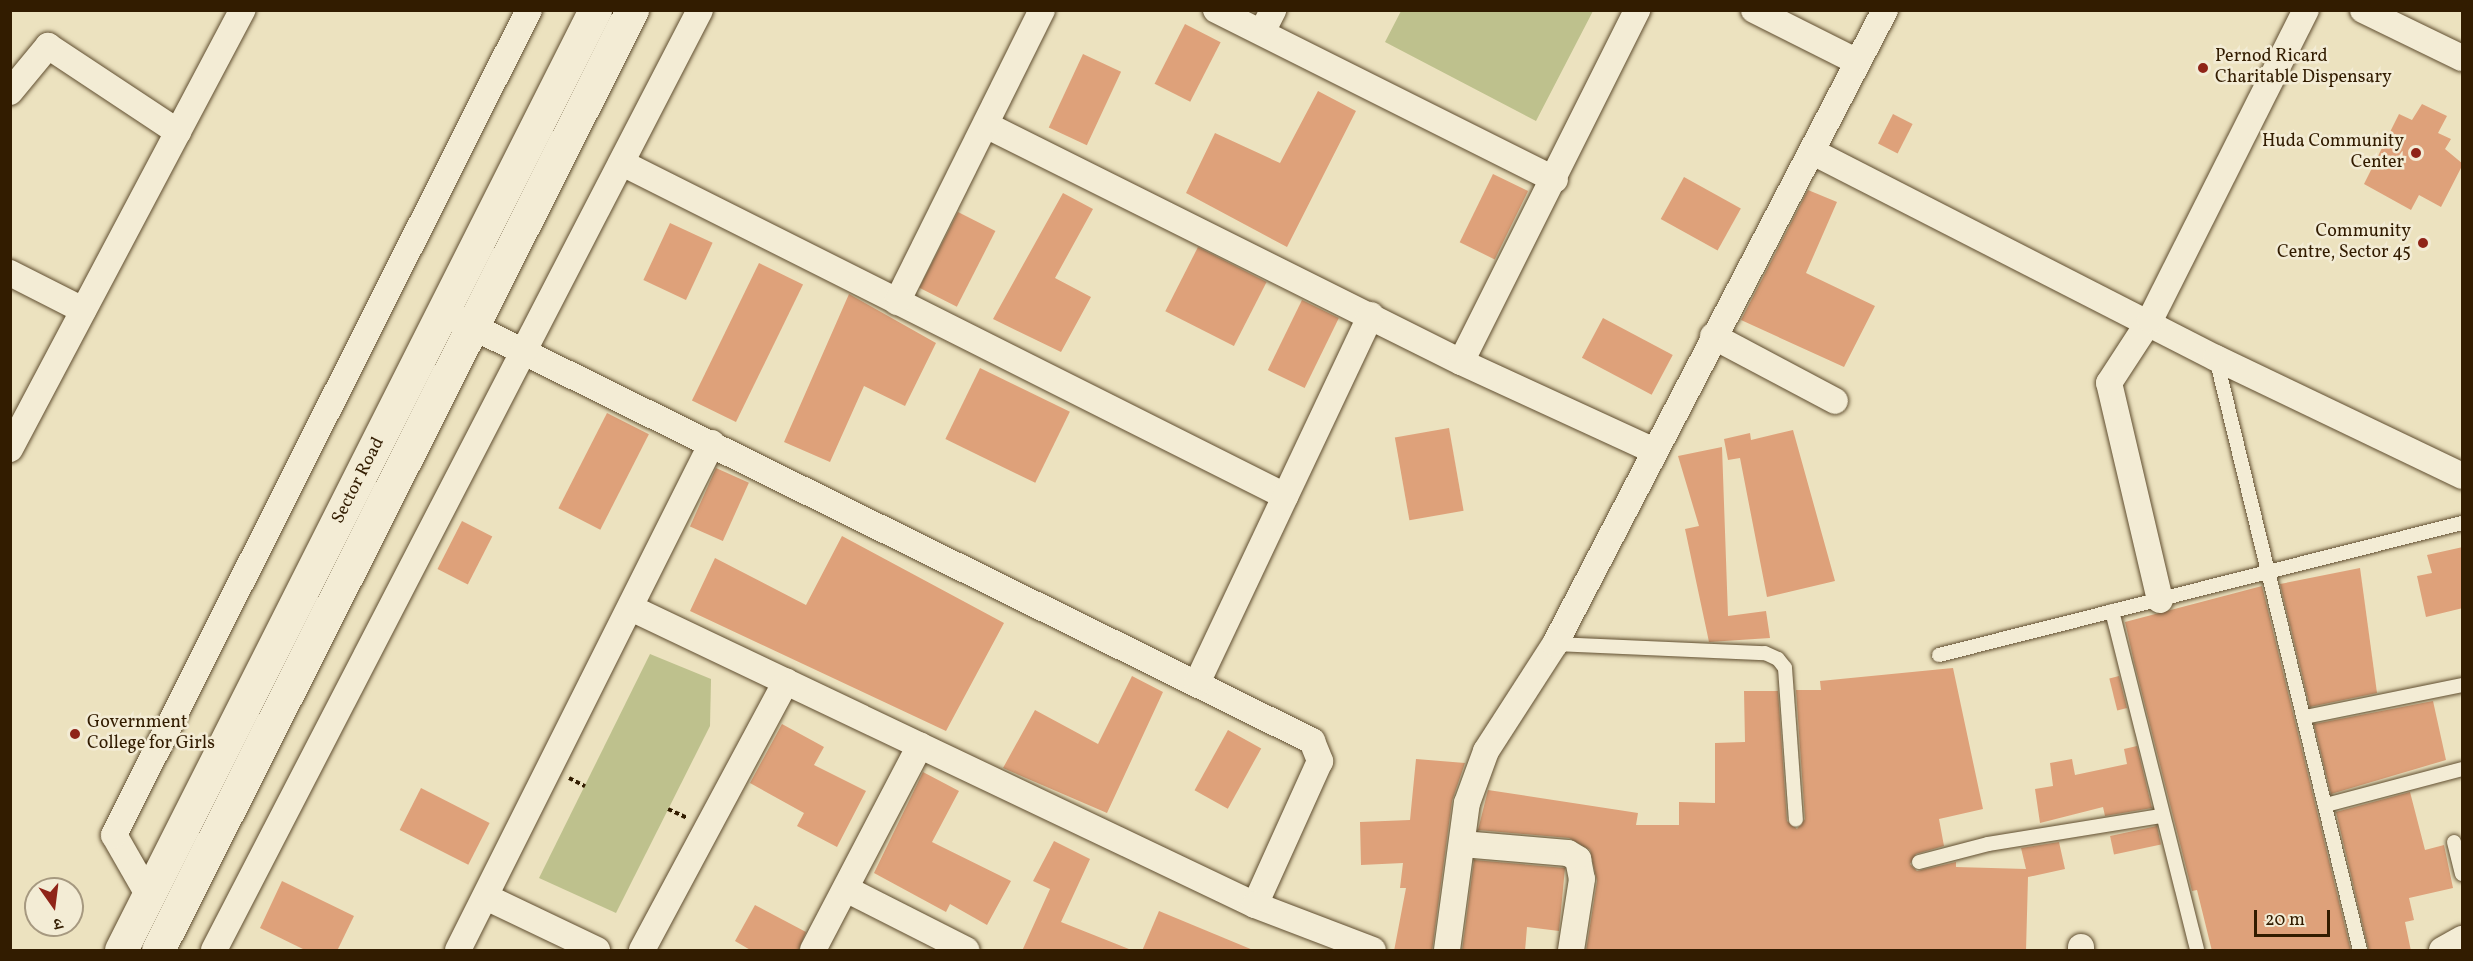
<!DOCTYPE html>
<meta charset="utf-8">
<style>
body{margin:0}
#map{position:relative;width:2473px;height:961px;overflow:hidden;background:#ece2bf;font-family:Vollkorn,"Noto Serif Devanagari",serif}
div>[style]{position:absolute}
.green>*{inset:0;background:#bec18d}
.building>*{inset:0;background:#dea17a;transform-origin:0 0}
.path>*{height:4px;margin-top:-2px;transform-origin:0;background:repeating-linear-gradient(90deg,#321c00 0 4.5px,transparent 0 7.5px)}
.roads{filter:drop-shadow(0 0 2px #604e30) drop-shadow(0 0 2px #604e30)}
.service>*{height:14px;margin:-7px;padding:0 7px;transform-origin:7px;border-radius:7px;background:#f3ecd5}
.minor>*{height:26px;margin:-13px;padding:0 13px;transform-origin:13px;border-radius:13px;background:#f3ecd5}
.secondary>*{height:33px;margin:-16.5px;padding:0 16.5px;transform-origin:16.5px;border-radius:16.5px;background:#f3ecd5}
.dots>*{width:16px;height:16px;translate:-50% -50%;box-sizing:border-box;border:3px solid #f3ecd5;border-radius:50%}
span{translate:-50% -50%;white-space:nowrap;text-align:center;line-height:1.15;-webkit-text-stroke:5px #f3ecd5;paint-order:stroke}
.poi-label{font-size:18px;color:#321c00}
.left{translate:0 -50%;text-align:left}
.right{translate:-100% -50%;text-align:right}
.street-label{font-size:18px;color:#321c00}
.frame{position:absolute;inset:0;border:12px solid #321c00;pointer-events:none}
.north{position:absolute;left:24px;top:877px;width:60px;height:60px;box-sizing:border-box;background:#f3ecd5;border:2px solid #a69980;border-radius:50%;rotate:166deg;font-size:16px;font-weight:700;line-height:24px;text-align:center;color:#321c00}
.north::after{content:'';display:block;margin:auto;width:21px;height:27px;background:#8f2418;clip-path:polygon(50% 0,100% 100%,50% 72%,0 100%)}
.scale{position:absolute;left:2254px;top:910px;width:76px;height:27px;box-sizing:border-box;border:3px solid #321c00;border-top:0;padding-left:8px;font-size:18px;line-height:21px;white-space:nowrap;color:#321c00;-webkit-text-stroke:4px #f3ecd5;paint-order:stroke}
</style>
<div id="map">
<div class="green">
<i style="clip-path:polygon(1401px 11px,1401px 10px,1593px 11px,1536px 121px,1385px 42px)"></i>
<i style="clip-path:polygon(650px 654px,711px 679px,710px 726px,616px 913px,539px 878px)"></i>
</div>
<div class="building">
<i style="left:1185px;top:24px;width:40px;height:67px;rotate:27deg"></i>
<i style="left:1083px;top:54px;width:42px;height:81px;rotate:25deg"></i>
<i style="clip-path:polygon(1318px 91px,1356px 111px,1287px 247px,1186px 193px,1215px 133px,1280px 163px)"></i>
<i style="clip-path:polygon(2422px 104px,2447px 116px,2438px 133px,2451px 139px,2445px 149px,2463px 164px,2441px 207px,2419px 195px,2411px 210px,2364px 184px,2399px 114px,2412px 120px)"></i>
<i style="left:1893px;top:114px;width:22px;height:33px;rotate:27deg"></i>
<i style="left:1493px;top:174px;width:39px;height:76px;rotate:26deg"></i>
<i style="left:1684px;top:177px;width:65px;height:48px;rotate:29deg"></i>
<i style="clip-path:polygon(1808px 190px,1837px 202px,1806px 273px,1875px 306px,1844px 367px,1741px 320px)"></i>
<i style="clip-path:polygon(1063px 193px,1093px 209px,1055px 278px,1091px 297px,1061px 352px,993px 319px)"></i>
<i style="left:958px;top:212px;width:42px;height:85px;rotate:27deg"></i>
<i style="left:670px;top:223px;width:47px;height:63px;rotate:25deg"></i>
<i style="left:1198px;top:247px;width:77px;height:72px;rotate:27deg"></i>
<i style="left:759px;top:263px;width:49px;height:153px;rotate:26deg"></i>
<i style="clip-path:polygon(849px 294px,936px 343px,905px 406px,864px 386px,830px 462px,784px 442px)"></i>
<i style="left:1302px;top:300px;width:41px;height:78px;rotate:26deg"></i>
<i style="left:1603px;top:318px;width:79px;height:45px;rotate:28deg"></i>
<i style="left:980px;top:368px;width:100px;height:79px;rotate:26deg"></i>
<i style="left:607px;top:413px;width:47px;height:107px;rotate:27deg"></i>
<i style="left:1449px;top:428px;width:84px;height:55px;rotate:80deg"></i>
<i style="clip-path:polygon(1793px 430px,1835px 581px,1767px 597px,1740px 458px,1728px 460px,1724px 439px,1750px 433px,1751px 440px)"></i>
<i style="clip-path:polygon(1722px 447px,1728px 616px,1766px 611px,1770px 638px,1709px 642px,1685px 529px,1699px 526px,1678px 456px)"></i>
<i style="left:716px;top:468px;width:36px;height:64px;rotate:24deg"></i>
<i style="left:462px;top:521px;width:34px;height:54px;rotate:27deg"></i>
<i style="clip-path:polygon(842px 536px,1004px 623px,946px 731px,690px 611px,715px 558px,806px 605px)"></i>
<i style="clip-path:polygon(2463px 547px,2463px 608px,2426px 617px,2417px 576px,2432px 573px,2427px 555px)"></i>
<i style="clip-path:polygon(2360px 568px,2377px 693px,2310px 707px,2280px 584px)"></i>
<i style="clip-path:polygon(2262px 586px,2351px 951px,2212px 951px,2197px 890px,2192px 891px,2134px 662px,2125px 622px)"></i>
<i style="clip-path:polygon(1953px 668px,1983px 809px,1939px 819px,1944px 846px,1916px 854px,1910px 864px,1917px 871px,1956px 862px,1956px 867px,2026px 869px,2021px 848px,2059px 842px,2065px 869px,2028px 877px,2026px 951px,1586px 951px,1597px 881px,1590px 850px,1569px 838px,1478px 830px,1488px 790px,1638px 813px,1636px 825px,1679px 825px,1679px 802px,1715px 803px,1715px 743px,1745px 742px,1744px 691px,1778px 691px,1787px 821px,1797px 829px,1805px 819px,1796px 690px,1821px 690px,1820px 681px)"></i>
<i style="clip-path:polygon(1132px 676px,1163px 692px,1107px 813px,1003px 768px,1035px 710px,1098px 744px)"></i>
<i style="left:2119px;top:676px;width:33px;height:10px;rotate:76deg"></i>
<i style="clip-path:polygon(2433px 701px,2446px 760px,2331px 794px,2314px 724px)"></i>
<i style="clip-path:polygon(782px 724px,824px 747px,814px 765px,866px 791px,837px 847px,797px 826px,804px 813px,750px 783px)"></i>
<i style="left:1228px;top:730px;width:38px;height:69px;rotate:29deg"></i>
<i style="clip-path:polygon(2137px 746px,2152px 808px,2105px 816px,2103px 807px,2040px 823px,2035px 789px,2053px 786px,2050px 763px,2072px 759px,2075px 775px,2127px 764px,2124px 749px)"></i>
<i style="clip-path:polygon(1416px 759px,1465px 763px,1452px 801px,1432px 951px,1394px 951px,1406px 888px,1400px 888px,1403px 863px,1361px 865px,1360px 822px,1410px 820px)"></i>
<i style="clip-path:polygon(923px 772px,959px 791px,932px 842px,1011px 881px,987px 925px,950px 904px,946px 912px,874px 873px)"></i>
<i style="left:421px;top:788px;width:77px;height:47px;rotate:27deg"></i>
<i style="clip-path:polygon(2410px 792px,2425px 850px,2444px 845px,2453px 888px,2409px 898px,2414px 920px,2405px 922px,2411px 951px,2369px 951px,2336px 812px)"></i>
<i style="left:2157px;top:826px;width:19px;height:48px;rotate:78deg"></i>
<i style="clip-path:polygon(1054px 841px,1090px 859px,1061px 922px,1134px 951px,1022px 951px,1050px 889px,1033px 881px)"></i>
<i style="clip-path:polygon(1474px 860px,1565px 868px,1559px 931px,1527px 927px,1525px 951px,1462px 951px)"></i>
<i style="clip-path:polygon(282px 881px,354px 916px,337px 951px,307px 951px,260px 928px)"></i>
<i style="clip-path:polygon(755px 905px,806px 932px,798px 951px,752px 951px,735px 941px)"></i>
<i style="clip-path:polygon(1159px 911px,1253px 950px,1253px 951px,1142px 951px)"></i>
</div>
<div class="path">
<i style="left:569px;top:778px;width:18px;rotate:27deg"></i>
<i style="left:668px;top:809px;width:21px;rotate:25deg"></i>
</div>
<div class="roads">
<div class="service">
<i style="left:2216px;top:358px;width:609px;rotate:76.33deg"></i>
<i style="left:2112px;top:611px;width:349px;rotate:75.9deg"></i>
<i style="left:1555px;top:644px;width:210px;rotate:2.5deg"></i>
<i style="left:1765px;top:653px;width:14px;rotate:25deg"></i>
<i style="left:1778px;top:659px;width:11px;rotate:52deg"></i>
<i style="left:1785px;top:668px;width:152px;rotate:85.9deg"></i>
<i style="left:1939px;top:655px;width:539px;rotate:-14.17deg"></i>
<i style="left:2305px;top:717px;width:160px;rotate:-11.5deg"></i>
<i style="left:2326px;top:805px;width:141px;rotate:-14.8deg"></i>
<i style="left:2454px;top:842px;width:33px;rotate:76deg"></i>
<i style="left:1919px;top:862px;width:71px;rotate:-14.6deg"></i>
<i style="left:1988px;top:844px;width:175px;rotate:-9.2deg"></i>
</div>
<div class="minor">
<i style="left:1216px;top:10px;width:379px;rotate:26.6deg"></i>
<i style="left:1754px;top:10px;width:116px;rotate:26.6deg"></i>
<i style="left:2363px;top:10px;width:110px;rotate:25.9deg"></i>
<i style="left:1262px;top:32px;width:25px;rotate:-63deg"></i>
<i style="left:10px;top:92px;width:60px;rotate:-50.4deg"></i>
<i style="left:48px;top:46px;width:156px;rotate:33.5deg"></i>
<i style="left:986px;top:125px;width:531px;rotate:26.52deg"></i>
<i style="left:1461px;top:362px;width:210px;rotate:24.7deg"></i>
<i style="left:1813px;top:152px;width:453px;rotate:27.1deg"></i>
<i style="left:2216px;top:358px;width:273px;rotate:25.6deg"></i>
<i style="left:624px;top:164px;width:740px;rotate:26.67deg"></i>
<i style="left:10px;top:273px;width:82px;rotate:26.9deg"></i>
<i style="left:897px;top:302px;width:326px;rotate:-63.6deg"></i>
<i style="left:455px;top:318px;width:956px;rotate:26.27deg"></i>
<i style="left:1312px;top:741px;width:22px;rotate:68deg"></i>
<i style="left:1320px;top:761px;width:158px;rotate:114.3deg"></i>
<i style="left:1713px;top:336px;width:138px;rotate:28deg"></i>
<i style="left:1461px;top:362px;width:394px;rotate:-63.4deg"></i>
<i style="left:10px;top:449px;width:497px;rotate:-62.1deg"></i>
<i style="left:2160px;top:600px;width:223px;rotate:-103.2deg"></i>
<i style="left:2109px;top:383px;width:75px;rotate:-56.9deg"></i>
<i style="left:2150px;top:320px;width:347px;rotate:-63.3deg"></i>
<i style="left:631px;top:608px;width:691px;rotate:25.45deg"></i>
<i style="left:1255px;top:905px;width:126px;rotate:20.9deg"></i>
<i style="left:1197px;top:683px;width:407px;rotate:-64.7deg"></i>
<i style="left:1462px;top:844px;width:106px;rotate:4.9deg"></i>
<i style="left:1568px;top:853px;width:12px;rotate:31deg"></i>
<i style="left:1578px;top:859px;width:20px;rotate:79deg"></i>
<i style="left:1582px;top:879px;width:72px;rotate:98.8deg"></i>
<i style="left:846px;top:889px;width:135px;rotate:26.9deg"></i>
<i style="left:149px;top:896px;width:70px;rotate:-119.8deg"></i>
<i style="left:114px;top:835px;width:923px;rotate:-63.3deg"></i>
<i style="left:486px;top:897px;width:123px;rotate:25.5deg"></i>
<i style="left:2081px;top:947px;width:3px;rotate:90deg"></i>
<i style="left:214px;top:950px;width:1058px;rotate:-62.66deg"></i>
<i style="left:458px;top:950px;width:567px;rotate:-63.39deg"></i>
<i style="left:642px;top:950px;width:305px;rotate:-61.8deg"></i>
<i style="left:813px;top:950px;width:231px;rotate:-62.4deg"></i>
<i style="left:1447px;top:950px;width:148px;rotate:-82.3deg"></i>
<i style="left:1467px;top:803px;width:55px;rotate:-69.9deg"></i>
<i style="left:1486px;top:751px;width:127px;rotate:-57.2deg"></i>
<i style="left:1555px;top:644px;width:715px;rotate:-62.5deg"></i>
<i style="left:2442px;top:950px;width:23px;rotate:-29deg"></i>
</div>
<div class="secondary">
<i style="left:121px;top:950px;width:1053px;rotate:-63.24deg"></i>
<i style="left:158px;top:950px;width:1053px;rotate:-63.24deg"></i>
</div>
</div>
<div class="dots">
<i style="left:2203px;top:68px;background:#8f2418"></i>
<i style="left:2416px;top:153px;background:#8f2418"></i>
<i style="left:2423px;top:243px;background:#8f2418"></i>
<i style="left:75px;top:734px;background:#8f2418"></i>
</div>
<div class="poi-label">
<span class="left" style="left:2215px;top:68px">Pernod Ricard<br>Charitable Dispensary</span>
<span class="right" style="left:2404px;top:153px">Huda Community<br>Center</span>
<span class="right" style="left:2411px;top:243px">Community<br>Centre, Sector 45</span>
<span class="left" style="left:87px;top:734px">Government<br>College for Girls</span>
</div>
<div class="street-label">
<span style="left:359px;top:481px;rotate:-63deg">Sector Road</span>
</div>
<div class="frame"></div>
<div class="north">उ</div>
<div class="scale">20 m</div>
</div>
